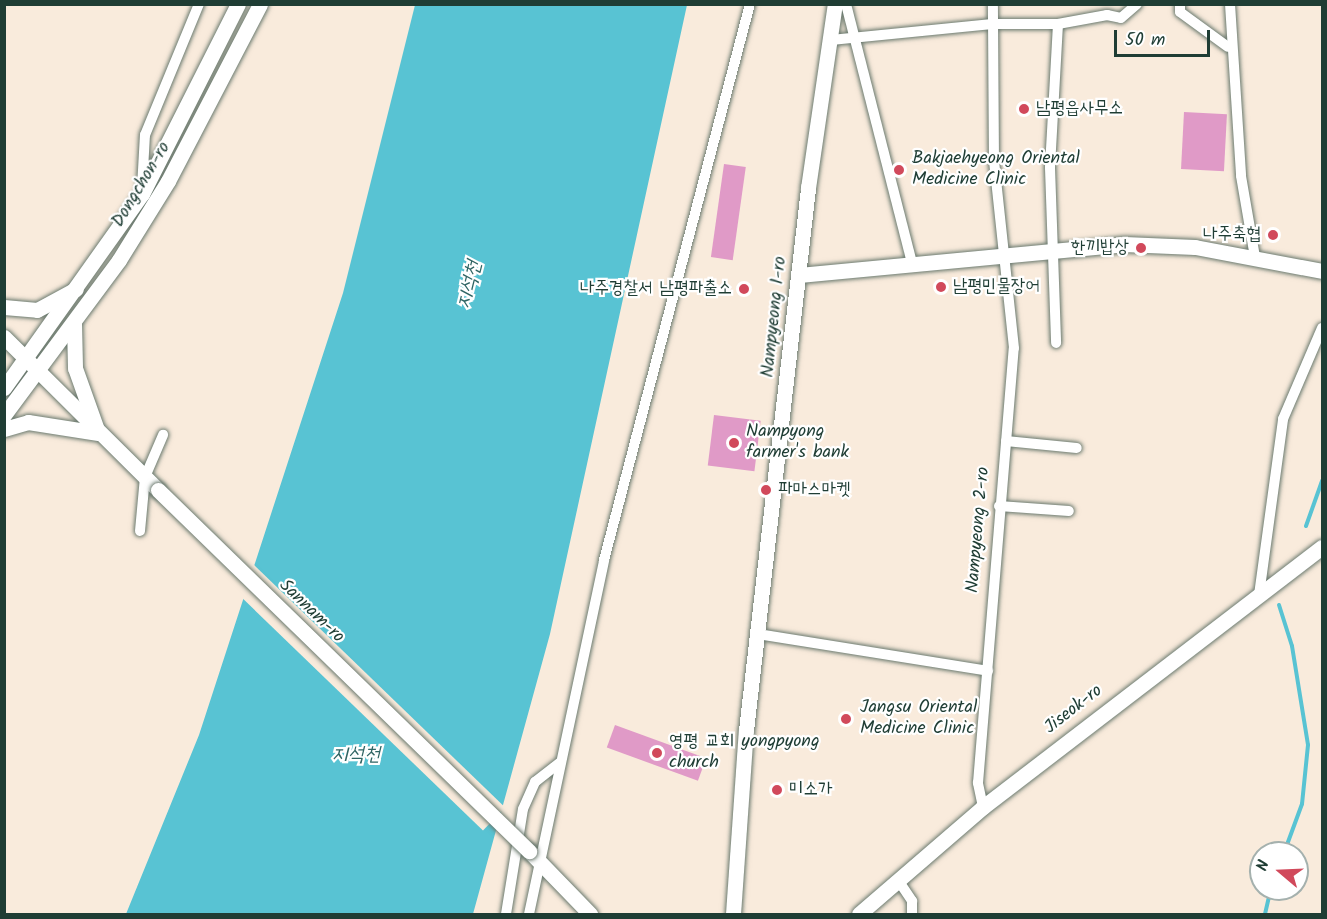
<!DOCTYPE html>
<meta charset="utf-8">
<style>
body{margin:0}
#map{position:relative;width:1327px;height:919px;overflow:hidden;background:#f9ebdc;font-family:Kalam,"Poor Story",sans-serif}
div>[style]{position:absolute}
.water>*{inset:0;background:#58c3d3}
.pier>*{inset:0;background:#f9ebdc;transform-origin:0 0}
.stream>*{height:4px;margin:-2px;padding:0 2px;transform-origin:2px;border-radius:2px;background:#58c3d3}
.building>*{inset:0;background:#e09ac7;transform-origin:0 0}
.roads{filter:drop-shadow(0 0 2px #6b7a6f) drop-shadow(0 0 2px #6b7a6f)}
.street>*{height:10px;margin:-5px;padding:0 5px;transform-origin:5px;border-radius:5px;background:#fff}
.secondary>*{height:15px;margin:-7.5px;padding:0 7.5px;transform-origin:7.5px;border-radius:7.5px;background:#fff}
.bridges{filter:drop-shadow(0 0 2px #6b7a6f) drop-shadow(0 0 2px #6b7a6f)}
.secondary-bridge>*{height:15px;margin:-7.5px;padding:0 7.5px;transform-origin:7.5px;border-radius:7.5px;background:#fff}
.dots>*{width:16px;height:16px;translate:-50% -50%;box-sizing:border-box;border:3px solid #fff;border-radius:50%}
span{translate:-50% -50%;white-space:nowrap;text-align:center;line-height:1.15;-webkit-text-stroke:4.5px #fff;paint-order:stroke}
.poi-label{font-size:18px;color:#1f3d34}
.left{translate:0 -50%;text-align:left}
.right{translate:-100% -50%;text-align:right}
.street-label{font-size:18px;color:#1f3d34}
.water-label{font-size:20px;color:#306564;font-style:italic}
.frame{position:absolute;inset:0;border:6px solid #1f3d34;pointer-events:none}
.north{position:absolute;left:1249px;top:841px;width:60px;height:60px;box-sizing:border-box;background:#fff;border:2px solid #a5b1ae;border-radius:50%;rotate:289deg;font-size:16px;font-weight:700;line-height:24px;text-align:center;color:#1f3d34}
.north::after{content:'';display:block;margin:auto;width:21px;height:27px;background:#d1495b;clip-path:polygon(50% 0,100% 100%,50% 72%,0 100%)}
.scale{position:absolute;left:1114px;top:30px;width:96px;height:27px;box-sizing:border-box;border:3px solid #1f3d34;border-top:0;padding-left:8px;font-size:18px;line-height:21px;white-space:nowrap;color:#1f3d34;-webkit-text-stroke:4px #fff;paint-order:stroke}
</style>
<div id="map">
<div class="water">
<i style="clip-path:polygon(415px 5px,687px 5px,550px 634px,473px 914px,126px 914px,199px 735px,343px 293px)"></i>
</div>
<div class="pier">
<i style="left:252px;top:563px;width:352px;height:32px;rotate:44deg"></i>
</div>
<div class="stream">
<i style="left:1306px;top:526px;width:48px;rotate:-70.4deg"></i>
<i style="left:1279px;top:605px;width:43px;rotate:72.4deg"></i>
<i style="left:1292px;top:646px;width:100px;rotate:80.8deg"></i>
<i style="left:1308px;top:745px;width:59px;rotate:95.8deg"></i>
<i style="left:1302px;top:804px;width:52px;rotate:110.2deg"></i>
<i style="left:1265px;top:914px;width:26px;rotate:-77deg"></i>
</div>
<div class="building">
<i style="left:1184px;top:112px;width:43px;height:57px;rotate:3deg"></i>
<i style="left:724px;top:164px;width:22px;height:94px;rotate:8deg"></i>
<i style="left:714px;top:415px;width:47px;height:51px;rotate:7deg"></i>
<i style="left:615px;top:725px;width:97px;height:24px;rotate:20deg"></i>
</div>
<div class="roads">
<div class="street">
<i style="left:846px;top:4px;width:271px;rotate:75.7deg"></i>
<i style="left:1180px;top:4px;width:8px;rotate:90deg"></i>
<i style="left:1180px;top:12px;width:59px;rotate:36.1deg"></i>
<i style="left:1230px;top:4px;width:172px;rotate:86.3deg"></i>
<i style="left:1241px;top:176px;width:82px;rotate:80.2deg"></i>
<i style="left:1058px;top:24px;width:50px;rotate:-10.4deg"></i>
<i style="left:1107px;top:15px;width:14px;rotate:12deg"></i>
<i style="left:1121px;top:18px;width:21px;rotate:-41deg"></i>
<i style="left:831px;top:40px;width:162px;rotate:-5.7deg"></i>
<i style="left:992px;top:24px;width:66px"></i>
<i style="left:1058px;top:24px;width:144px;rotate:93.2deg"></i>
<i style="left:1050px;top:168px;width:175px;rotate:88deg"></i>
<i style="left:142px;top:188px;width:53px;rotate:-86.8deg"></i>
<i style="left:145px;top:135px;width:142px;rotate:-67.6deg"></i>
<i style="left:1006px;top:441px;width:71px;rotate:5.6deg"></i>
<i style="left:999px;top:506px;width:70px;rotate:4.1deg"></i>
<i style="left:140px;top:531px;width:54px;rotate:-84.7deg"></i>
<i style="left:145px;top:477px;width:46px;rotate:-66.8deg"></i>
<i style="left:1259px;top:595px;width:178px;rotate:-82.2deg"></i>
<i style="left:1283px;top:419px;width:99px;rotate:-66.8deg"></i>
<i style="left:758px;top:634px;width:233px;rotate:9.1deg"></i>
<i style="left:983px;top:807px;width:25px;rotate:-102deg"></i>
<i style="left:978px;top:783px;width:436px;rotate:-85.3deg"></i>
<i style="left:1014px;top:348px;width:187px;rotate:-96.1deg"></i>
<i style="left:994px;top:162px;width:158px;rotate:-90.4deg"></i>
<i style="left:900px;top:883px;width:22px;rotate:56deg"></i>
<i style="left:912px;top:901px;width:13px;rotate:90deg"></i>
<i style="left:506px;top:914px;width:106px;rotate:-80.8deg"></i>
<i style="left:523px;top:809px;width:30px;rotate:-66deg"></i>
<i style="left:535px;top:782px;width:31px;rotate:-38deg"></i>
<i style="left:529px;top:914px;width:362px;rotate:-78deg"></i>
<i style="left:604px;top:560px;width:575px;rotate:-75.29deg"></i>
</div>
<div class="secondary">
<i style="left:799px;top:275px;width:326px;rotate:-5.4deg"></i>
<i style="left:1124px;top:244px;width:71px;rotate:2.4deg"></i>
<i style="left:1195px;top:247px;width:129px;rotate:10.7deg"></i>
<i style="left:4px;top:307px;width:33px;rotate:5deg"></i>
<i style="left:37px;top:310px;width:44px;rotate:-28.3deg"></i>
<i style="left:74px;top:323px;width:45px;rotate:88.7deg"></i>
<i style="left:75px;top:368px;width:63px;rotate:70.4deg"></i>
<i style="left:4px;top:337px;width:217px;rotate:44.8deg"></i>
<i style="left:4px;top:388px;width:238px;rotate:-54.6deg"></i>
<i style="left:142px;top:194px;width:213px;rotate:-63.2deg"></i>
<i style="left:4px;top:415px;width:193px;rotate:-53.4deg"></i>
<i style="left:119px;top:260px;width:93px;rotate:-58.2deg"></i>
<i style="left:168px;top:181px;width:199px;rotate:-62.5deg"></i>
<i style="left:4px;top:429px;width:25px;rotate:-16deg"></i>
<i style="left:28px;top:422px;width:71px;rotate:8.9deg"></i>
<i style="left:529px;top:851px;width:88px;rotate:45.9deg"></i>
<i style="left:733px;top:914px;width:184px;rotate:-86deg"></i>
<i style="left:746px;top:730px;width:546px;rotate:-83.47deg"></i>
<i style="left:808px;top:188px;width:186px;rotate:-81.7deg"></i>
<i style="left:859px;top:914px;width:164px;rotate:-40.8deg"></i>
<i style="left:983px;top:807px;width:427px;rotate:-37.5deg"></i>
</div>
</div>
<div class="bridges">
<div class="secondary-bridge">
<i style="left:158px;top:490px;width:518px;rotate:44.22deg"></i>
</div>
</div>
<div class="dots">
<i style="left:1024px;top:109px;background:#d1495b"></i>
<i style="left:899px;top:170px;background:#d1495b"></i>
<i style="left:1273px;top:235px;background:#d1495b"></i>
<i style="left:1141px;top:248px;background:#d1495b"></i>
<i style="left:941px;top:287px;background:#d1495b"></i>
<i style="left:744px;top:289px;background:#d1495b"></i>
<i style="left:734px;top:443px;background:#d1495b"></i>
<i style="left:766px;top:490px;background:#d1495b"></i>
<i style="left:846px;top:719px;background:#d1495b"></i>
<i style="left:657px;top:753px;background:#d1495b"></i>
<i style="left:777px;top:790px;background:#d1495b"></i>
</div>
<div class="poi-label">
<span class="left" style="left:1036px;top:109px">남평읍사무소</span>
<span class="left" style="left:912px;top:170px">Bakjaehyeong Oriental<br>Medicine Clinic</span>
<span class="right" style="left:1261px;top:235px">나주축협</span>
<span class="right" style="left:1129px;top:248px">한끼밥상</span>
<span class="left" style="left:953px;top:287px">남평민물장어</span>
<span class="right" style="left:732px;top:289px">나주경찰서 남평파출소</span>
<span class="left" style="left:746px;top:443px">Nampyong<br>farmer's bank</span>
<span class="left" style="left:778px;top:490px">파마스마켓</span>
<span class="left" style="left:860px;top:719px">Jangsu Oriental<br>Medicine Clinic</span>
<span class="left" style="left:669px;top:753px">영평 교회 yongpyong<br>church</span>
<span class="left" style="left:789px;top:790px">미소가</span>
</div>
<div class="street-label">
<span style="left:142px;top:185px;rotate:-59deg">Dongchon-ro</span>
<span style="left:775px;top:317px;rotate:-84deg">Nampyeong 1-ro</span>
<span style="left:979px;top:530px;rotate:-85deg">Nampyeong 2-ro</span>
<span style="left:311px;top:612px;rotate:44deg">Sannam-ro</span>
<span style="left:1074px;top:710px;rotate:-38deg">Jiseok-ro</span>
</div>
<div class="water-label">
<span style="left:470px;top:285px;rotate:-76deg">지석천</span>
<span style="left:356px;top:755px">지석천</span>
</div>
<div class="frame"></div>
<div class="north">N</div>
<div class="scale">50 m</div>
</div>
